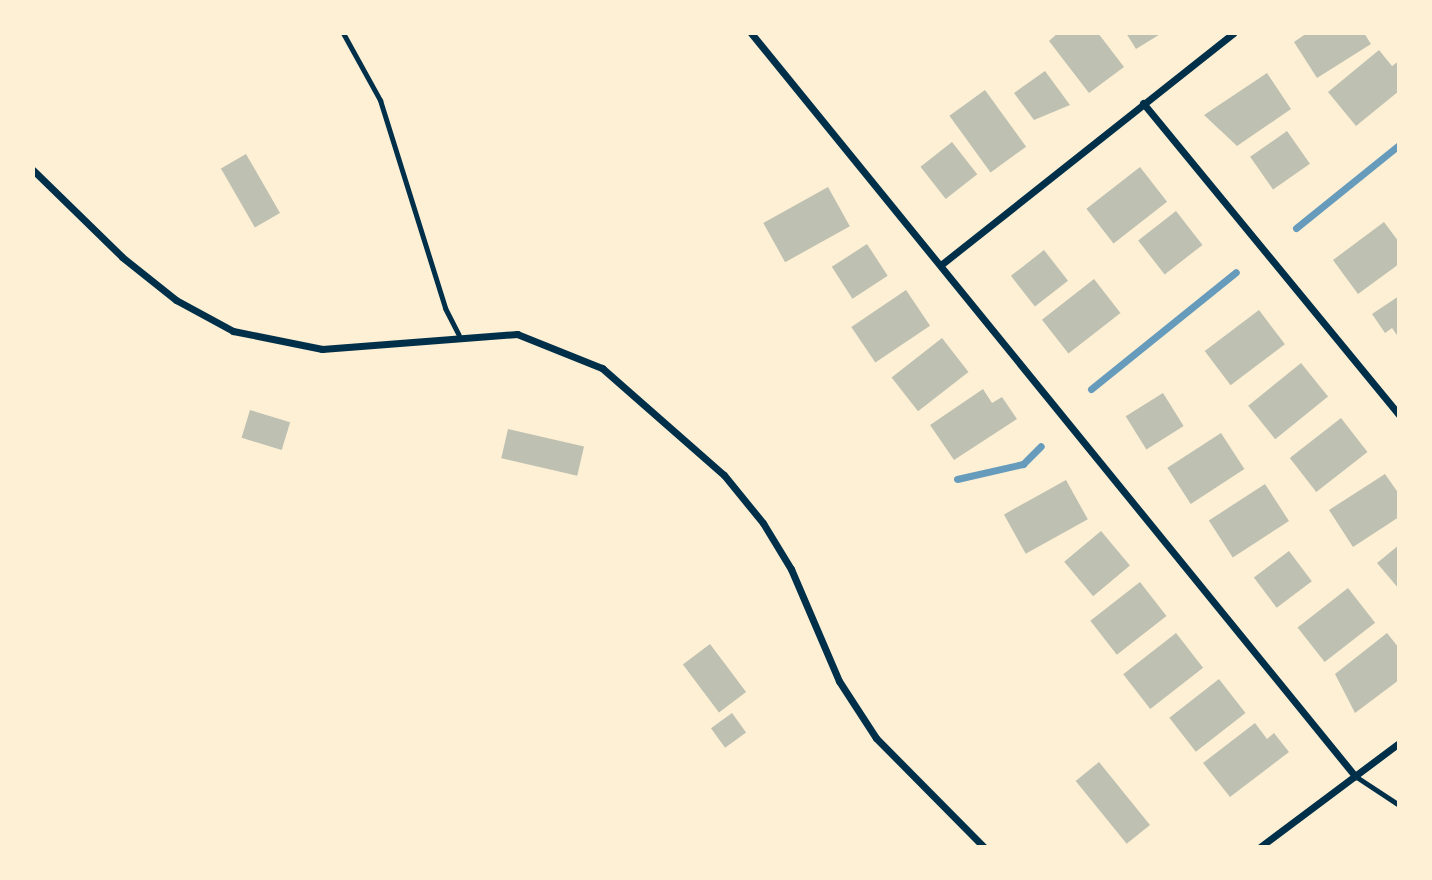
<!DOCTYPE html>
<style>
body{margin:0}
#map{position:relative;width:1432px;height:880px;overflow:hidden;background:#fdf0d5;font-family:Lato,sans-serif}
div>[style]{position:absolute}
.stream>*{height:7px;margin:-3.5px;padding:0 3.5px;transform-origin:3.5px;border-radius:3.5px;background:#669bbc}
.building>*{inset:0;background:#bec0b2;transform-origin:0 0}
.service>*{height:5px;margin:-2.5px;padding:0 2.5px;transform-origin:2.5px;border-radius:2.5px;background:#003049}
.minor>*{height:7px;margin:-3.5px;padding:0 3.5px;transform-origin:3.5px;border-radius:3.5px;background:#003049}
span{translate:-50% -50%;white-space:nowrap;text-align:center;line-height:1.15;-webkit-text-stroke:5px #fdf0d5;paint-order:stroke}
.frame{position:absolute;inset:0;border:35px solid #fdf0d5;pointer-events:none}
</style>
<div id="map">
<div class="stream">
<i style="left:1296px;top:228px;width:132px;rotate:-38.9deg"></i>
<i style="left:1091px;top:389px;width:186px;rotate:-38.9deg"></i>
<i style="left:957px;top:479px;width:68px;rotate:-12.8deg"></i>
<i style="left:1023px;top:464px;width:25px;rotate:-45deg"></i>
</div>
<div class="building">
<i style="clip-path:polygon(1058px 33px,1098px 33px,1124px 67px,1089px 93px,1049px 41px)"></i>
<i style="clip-path:polygon(1126px 33px,1162px 33px,1136px 49px)"></i>
<i style="clip-path:polygon(1307px 33px,1364px 33px,1371px 44px,1317px 78px,1294px 42px)"></i>
<i style="clip-path:polygon(1379px 50px,1392px 66px,1399px 61px,1399px 91px,1356px 126px,1328px 92px)"></i>
<i style="clip-path:polygon(1045px 71px,1070px 105px,1034px 120px,1014px 93px)"></i>
<i style="clip-path:polygon(1267px 73px,1291px 109px,1237px 146px,1204px 115px)"></i>
<i style="left:985px;top:90px;width:70px;height:44px;rotate:54deg"></i>
<i style="left:1287px;top:131px;width:40px;height:45px;rotate:55deg"></i>
<i style="left:952px;top:142px;width:41px;height:40px;rotate:52deg"></i>
<i style="left:246px;top:154px;width:68px;height:29px;rotate:60deg"></i>
<i style="left:1140px;top:167px;width:44px;height:68px;rotate:52deg"></i>
<i style="left:828px;top:187px;width:45px;height:74px;rotate:61deg"></i>
<i style="left:1176px;top:211px;width:43px;height:48px;rotate:52deg"></i>
<i style="clip-path:polygon(1384px 222px,1399px 242px,1399px 264px,1358px 294px,1333px 260px)"></i>
<i style="left:867px;top:244px;width:38px;height:42px;rotate:57deg"></i>
<i style="left:1044px;top:250px;width:39px;height:42px;rotate:52deg"></i>
<i style="left:1094px;top:279px;width:43px;height:66px;rotate:52deg"></i>
<i style="left:906px;top:290px;width:43px;height:66px;rotate:56deg"></i>
<i style="clip-path:polygon(1399px 296px,1399px 338px,1392px 328px,1385px 333px,1372px 314px)"></i>
<i style="left:1259px;top:310px;width:43px;height:68px;rotate:53deg"></i>
<i style="left:942px;top:338px;width:43px;height:64px;rotate:52deg"></i>
<i style="left:1301px;top:363px;width:43px;height:68px;rotate:51deg"></i>
<i style="clip-path:polygon(983px 389px,992px 403px,1002px 397px,1017px 419px,954px 460px,930px 425px)"></i>
<i style="left:1163px;top:393px;width:39px;height:44px;rotate:58deg"></i>
<i style="left:250px;top:410px;width:42px;height:29px;rotate:17deg"></i>
<i style="left:1341px;top:418px;width:43px;height:65px;rotate:52deg"></i>
<i style="left:508px;top:429px;width:78px;height:30px;rotate:13deg"></i>
<i style="left:1221px;top:433px;width:43px;height:64px;rotate:57deg"></i>
<i style="clip-path:polygon(1385px 474px,1399px 494px,1399px 517px,1353px 547px,1329px 510px)"></i>
<i style="left:1066px;top:480px;width:45px;height:71px;rotate:61deg"></i>
<i style="left:1265px;top:484px;width:44px;height:67px;rotate:57deg"></i>
<i style="left:1101px;top:531px;width:45px;height:48px;rotate:50deg"></i>
<i style="clip-path:polygon(1399px 545px,1399px 589px,1377px 563px)"></i>
<i style="left:1289px;top:551px;width:38px;height:44px;rotate:53deg"></i>
<i style="left:1140px;top:582px;width:43px;height:63px;rotate:52deg"></i>
<i style="left:1348px;top:588px;width:44px;height:64px;rotate:52deg"></i>
<i style="left:1176px;top:633px;width:44px;height:67px;rotate:52deg"></i>
<i style="clip-path:polygon(1387px 633px,1399px 648px,1399px 680px,1355px 713px,1335px 674px)"></i>
<i style="left:710px;top:644px;width:60px;height:34px;rotate:53deg"></i>
<i style="left:1219px;top:679px;width:43px;height:63px;rotate:52deg"></i>
<i style="left:732px;top:713px;width:24px;height:26px;rotate:54deg"></i>
<i style="clip-path:polygon(1255px 723px,1267px 739px,1274px 733px,1289px 752px,1230px 797px,1203px 763px)"></i>
<i style="left:1099px;top:762px;width:81px;height:30px;rotate:51deg"></i>
</div>
<div class="service">
<i style="left:343px;top:33px;width:77px;rotate:61.1deg"></i>
<i style="left:380px;top:100px;width:218px;rotate:72.6deg"></i>
<i style="left:445px;top:308px;width:30px;rotate:63deg"></i>
<i style="left:1355px;top:776px;width:53px;rotate:33.4deg"></i>
</div>
<div class="minor">
<i style="left:751px;top:33px;width:958px;rotate:50.89deg"></i>
<i style="left:1143px;top:103px;width:404px;rotate:50.6deg"></i>
<i style="left:33px;top:170px;width:124px;rotate:44.3deg"></i>
<i style="left:122px;top:257px;width:69px;rotate:38.5deg"></i>
<i style="left:176px;top:300px;width:65px;rotate:28.5deg"></i>
<i style="left:233px;top:331px;width:91px;rotate:11.4deg"></i>
<i style="left:322px;top:349px;width:196px;rotate:-4.4deg"></i>
<i style="left:517px;top:334px;width:92px;rotate:21.8deg"></i>
<i style="left:602px;top:368px;width:162px;rotate:41.3deg"></i>
<i style="left:724px;top:475px;width:62px;rotate:50.9deg"></i>
<i style="left:763px;top:523px;width:54px;rotate:58.7deg"></i>
<i style="left:791px;top:569px;width:122px;rotate:66.8deg"></i>
<i style="left:839px;top:681px;width:68px;rotate:57deg"></i>
<i style="left:876px;top:738px;width:153px;rotate:45.3deg"></i>
<i style="left:942px;top:264px;width:372px;rotate:-38.4deg"></i>
<i style="left:1260px;top:847px;width:174px;rotate:-36.8deg"></i>
</div>
<div class="frame"></div>
</div>
